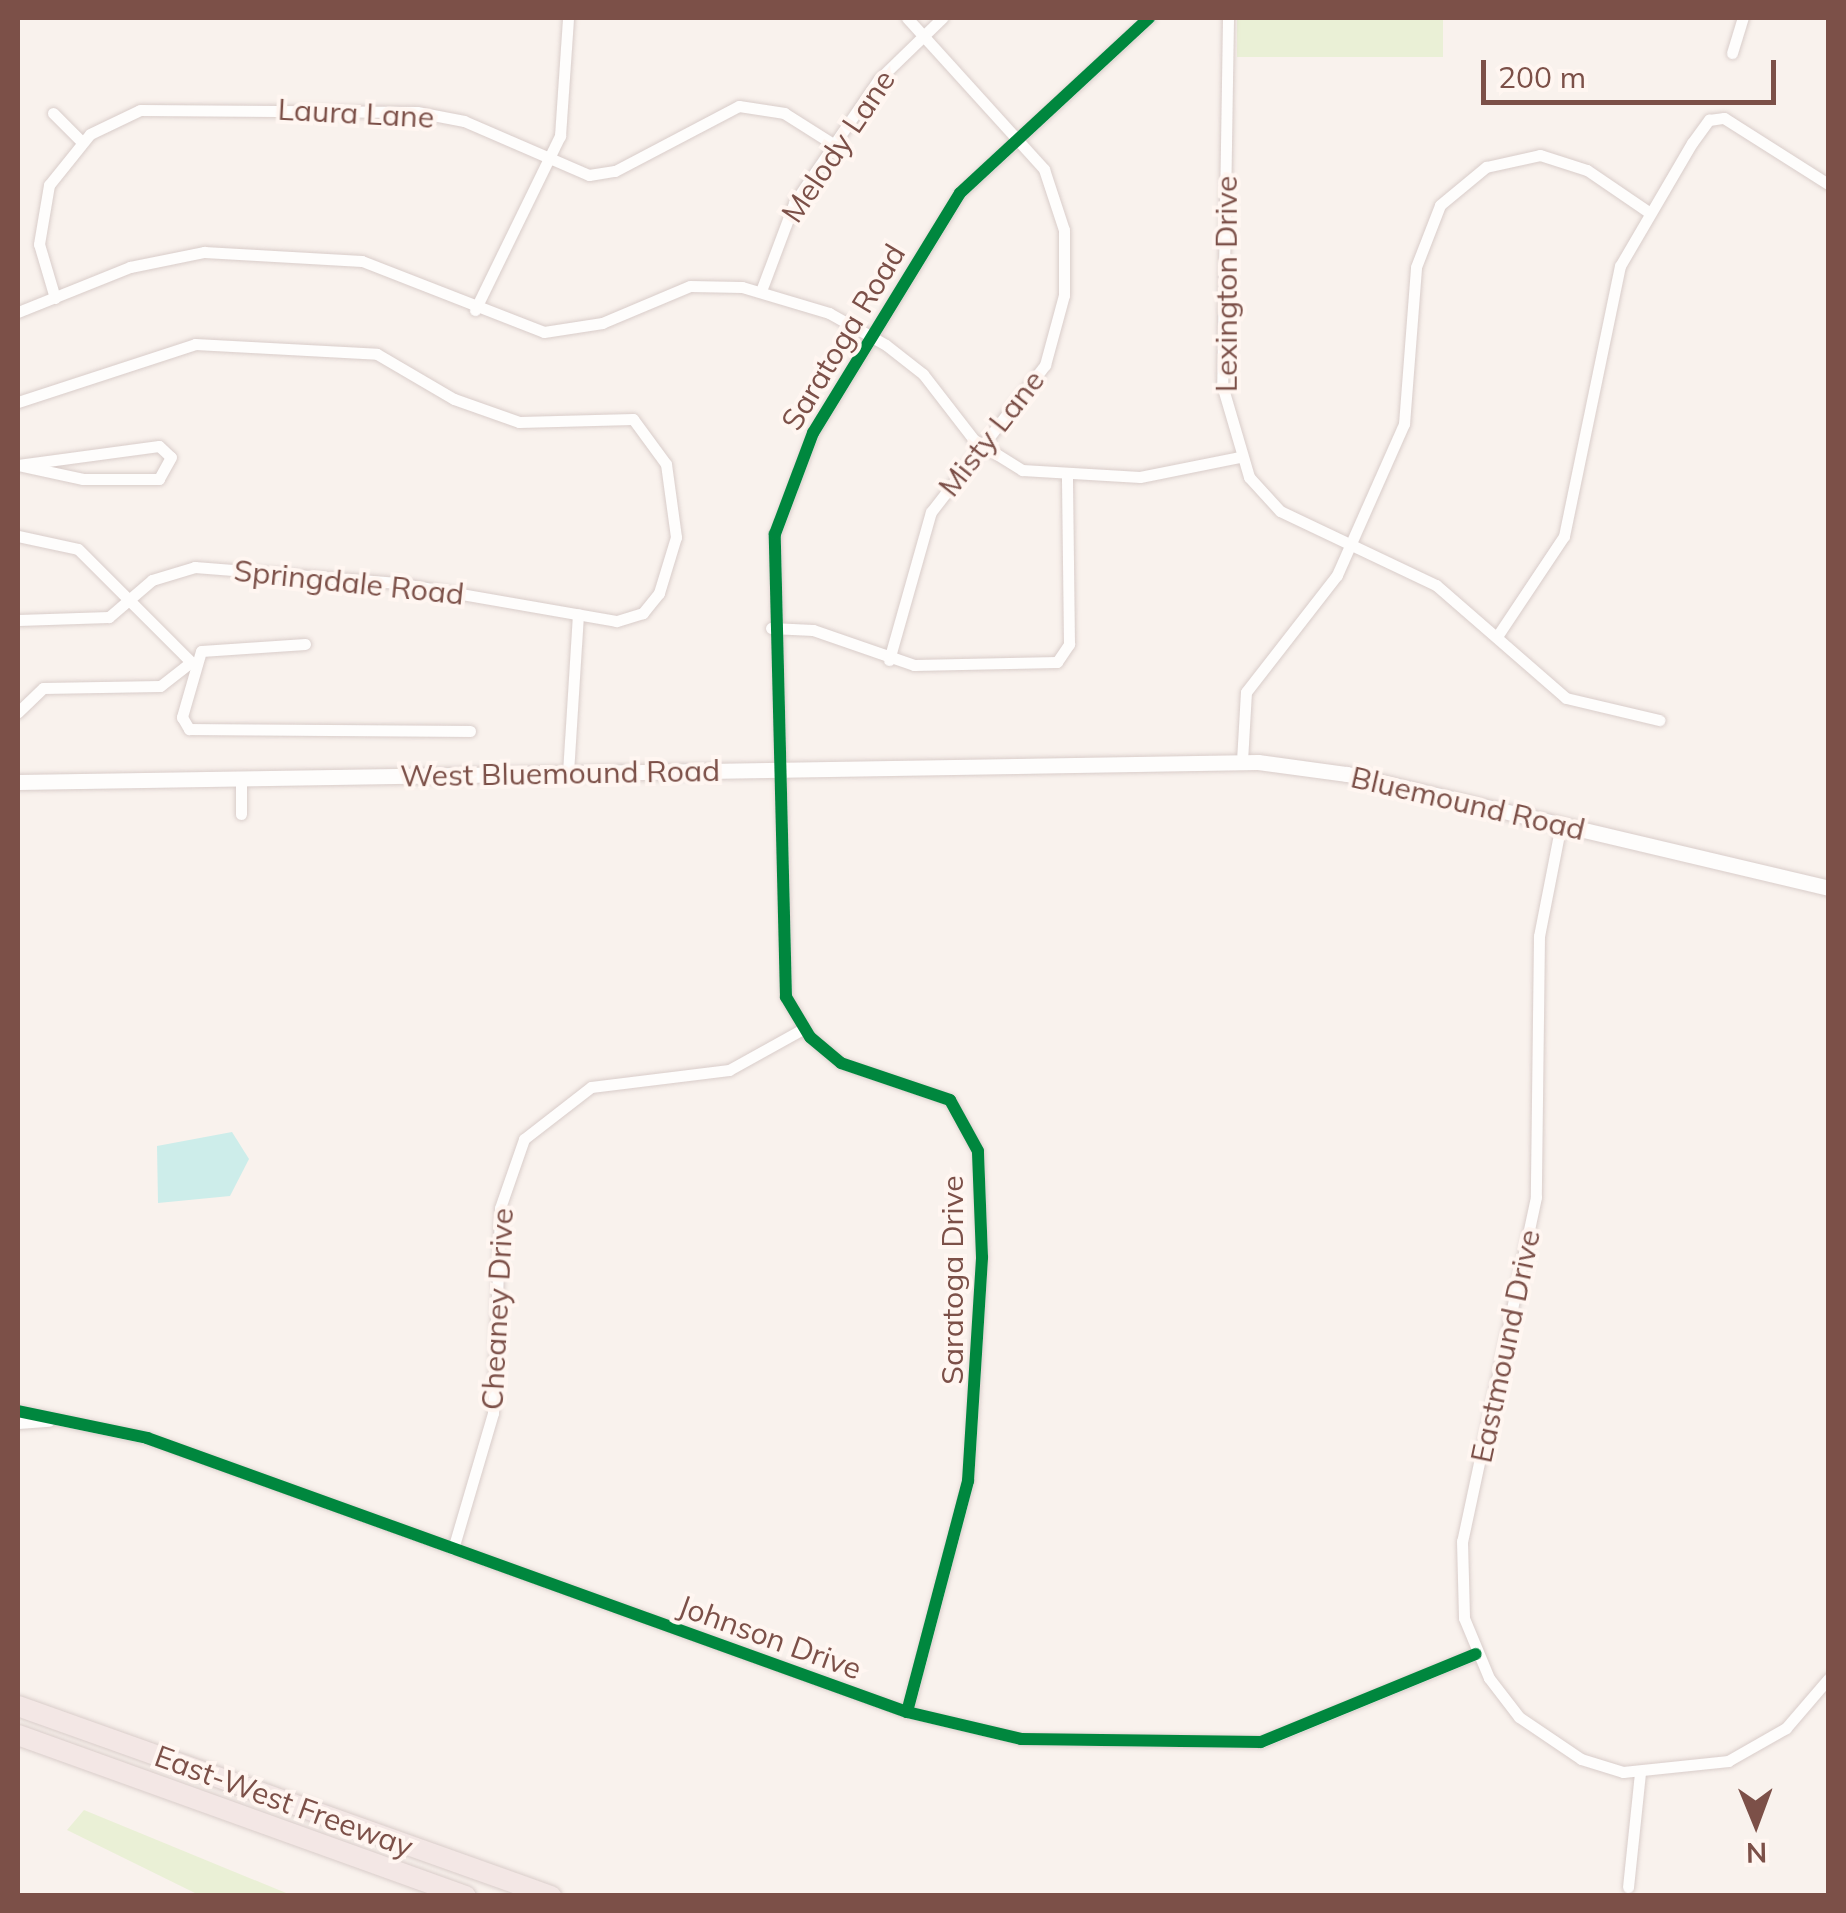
<!DOCTYPE html>
<style>
body{margin:0}
#map{position:relative;width:1846px;height:1913px;overflow:hidden;background:#f9f2ed;font-family:Mulish,sans-serif}
div>[style]{position:absolute}
.green>*{inset:0;background:#eaf0d6;transform-origin:0 0}
.water>*{inset:0;background:#cdedea}
.roads{filter:drop-shadow(0 0 2px #d9cdca) drop-shadow(0 0 2px #d9cdca)}
.minor>*{height:11px;margin:-5.5px;padding:0 5.5px;transform-origin:5.5px;border-radius:5.5px;background:#fefdfc}
.secondary>*{height:15px;margin:-7.5px;padding:0 7.5px;transform-origin:7.5px;border-radius:7.5px;background:#fefdfc}
.motorway>*{height:20px;margin:-10px;padding:0 10px;transform-origin:10px;border-radius:10px;background:#f3e7e5}
.cycleway>*{height:12px;margin:-6px;padding:0 6px;transform-origin:6px;border-radius:6px;background:#00873e}
span{translate:-50% -50%;white-space:nowrap;text-align:center;line-height:1.15;-webkit-text-stroke:8px #fff6f1;paint-order:stroke}
.street-label{font-size:30px;color:#7c5048}
.frame{position:absolute;inset:0;border:20px solid #7c5048;pointer-events:none}
.north{position:absolute;left:1706px;top:1773px;width:100px;height:100px;-webkit-text-stroke:8px #fff6f1;paint-order:stroke;rotate:179deg;font-size:28px;font-weight:700;line-height:40px;text-align:center;color:#7c5048}
.north::after{content:'';display:block;margin:auto;width:35px;height:45px;background:#7c5048;clip-path:polygon(50% 0,100% 100%,50% 72%,0 100%)}
.scale{position:absolute;left:1481px;top:60px;width:295px;height:45px;box-sizing:border-box;border:5px solid #7c5048;border-top:0;padding-left:12px;font-size:30px;line-height:35px;white-space:nowrap;color:#7c5048;-webkit-text-stroke:8px #fff6f1;paint-order:stroke}
</style>
<div id="map">
<div class="green">
<i style="left:1237px;top:18px;width:206px;height:39px"></i>
<i style="clip-path:polygon(84px 1810px,291px 1895px,199px 1895px,67px 1830px)"></i>
</div>
<div class="water">
<i style="clip-path:polygon(232px 1132px,249px 1159px,230px 1196px,158px 1203px,157px 1146px)"></i>
</div>
<div class="roads">
<div class="minor">
<i style="left:1228px;top:18px;width:367px;rotate:90.9deg"></i>
<i style="left:1222px;top:385px;width:96px;rotate:73.6deg"></i>
<i style="left:1249px;top:477px;width:46px;rotate:47.6deg"></i>
<i style="left:1280px;top:511px;width:173px;rotate:25.4deg"></i>
<i style="left:1436px;top:585px;width:172px;rotate:41deg"></i>
<i style="left:1566px;top:698px;width:96px;rotate:13.3deg"></i>
<i style="left:1732px;top:53px;width:37px;rotate:-73deg"></i>
<i style="left:53px;top:113px;width:40px;rotate:45deg"></i>
<i style="left:761px;top:291px;width:94px;rotate:-69.4deg"></i>
<i style="left:794px;top:203px;width:150px;rotate:-55.6deg"></i>
<i style="left:879px;top:79px;width:88px;rotate:-44.1deg"></i>
<i style="left:55px;top:298px;width:56px;rotate:-106.5deg"></i>
<i style="left:39px;top:244px;width:60px;rotate:-80.4deg"></i>
<i style="left:49px;top:185px;width:65px;rotate:-51.2deg"></i>
<i style="left:90px;top:134px;width:55px;rotate:-25.6deg"></i>
<i style="left:140px;top:110px;width:277px;rotate:0.4deg"></i>
<i style="left:417px;top:112px;width:48px;rotate:10.8deg"></i>
<i style="left:464px;top:121px;width:136px;rotate:23.4deg"></i>
<i style="left:589px;top:175px;width:26px;rotate:-9deg"></i>
<i style="left:615px;top:171px;width:140px;rotate:-27.7deg"></i>
<i style="left:739px;top:106px;width:46px;rotate:8.8deg"></i>
<i style="left:784px;top:113px;width:58px;rotate:32.3deg"></i>
<i style="left:475px;top:310px;width:194px;rotate:-64deg"></i>
<i style="left:560px;top:136px;width:118px;rotate:-86.1deg"></i>
<i style="left:18px;top:312px;width:121px;rotate:-21.9deg"></i>
<i style="left:130px;top:267px;width:76px;rotate:-11.5deg"></i>
<i style="left:204px;top:252px;width:158px;rotate:3.3deg"></i>
<i style="left:362px;top:261px;width:195px;rotate:21.3deg"></i>
<i style="left:544px;top:332px;width:59px;rotate:-8.8deg"></i>
<i style="left:602px;top:323px;width:95px;rotate:-22.8deg"></i>
<i style="left:690px;top:286px;width:52px;rotate:1.1deg"></i>
<i style="left:742px;top:287px;width:91px;rotate:16.6deg"></i>
<i style="left:829px;top:313px;width:65px;rotate:29.3deg"></i>
<i style="left:886px;top:345px;width:47px;rotate:38.1deg"></i>
<i style="left:923px;top:374px;width:83px;rotate:52.3deg"></i>
<i style="left:974px;top:440px;width:57px;rotate:32deg"></i>
<i style="left:1022px;top:470px;width:118px;rotate:3.4deg"></i>
<i style="left:1140px;top:477px;width:101px;rotate:-11.4deg"></i>
<i style="left:18px;top:402px;width:186px;rotate:-18.1deg"></i>
<i style="left:195px;top:344px;width:182px;rotate:3.1deg"></i>
<i style="left:377px;top:354px;width:89px;rotate:30.3deg"></i>
<i style="left:454px;top:399px;width:69px;rotate:19.5deg"></i>
<i style="left:519px;top:422px;width:114px;rotate:-1.5deg"></i>
<i style="left:633px;top:419px;width:56px;rotate:53.7deg"></i>
<i style="left:666px;top:464px;width:74px;rotate:82.2deg"></i>
<i style="left:676px;top:537px;width:59px;rotate:106.9deg"></i>
<i style="left:659px;top:593px;width:26px;rotate:129deg"></i>
<i style="left:643px;top:613px;width:28px;rotate:163deg"></i>
<i style="left:616px;top:621px;width:221px;rotate:-170.1deg"></i>
<i style="left:398px;top:583px;width:204px;rotate:-175.5deg"></i>
<i style="left:195px;top:567px;width:45px;rotate:163.2deg"></i>
<i style="left:152px;top:580px;width:57px;rotate:139.3deg"></i>
<i style="left:109px;top:617px;width:91px;rotate:178.1deg"></i>
<i style="left:159px;top:446px;width:16px;rotate:43deg"></i>
<i style="left:171px;top:457px;width:25px;rotate:119deg"></i>
<i style="left:159px;top:479px;width:76px;rotate:180deg"></i>
<i style="left:83px;top:479px;width:66px;rotate:-167.8deg"></i>
<i style="left:18px;top:465px;width:142px;rotate:-7.7deg"></i>
<i style="left:18px;top:536px;width:61px;rotate:12.2deg"></i>
<i style="left:78px;top:549px;width:160px;rotate:45deg"></i>
<i style="left:191px;top:662px;width:39px;rotate:142deg"></i>
<i style="left:160px;top:686px;width:117px;rotate:179deg"></i>
<i style="left:43px;top:688px;width:35px;rotate:136deg"></i>
<i style="left:771px;top:628px;width:42px;rotate:2.7deg"></i>
<i style="left:813px;top:630px;width:107px;rotate:19.1deg"></i>
<i style="left:914px;top:665px;width:143px;rotate:-1.2deg"></i>
<i style="left:1057px;top:662px;width:22px;rotate:-56deg"></i>
<i style="left:1069px;top:644px;width:167px;rotate:-90.7deg"></i>
<i style="left:1498px;top:635px;width:119px;rotate:-56.3deg"></i>
<i style="left:1564px;top:536px;width:276px;rotate:-78.3deg"></i>
<i style="left:1620px;top:266px;width:143px;rotate:-59.7deg"></i>
<i style="left:1692px;top:143px;width:29px;rotate:-54deg"></i>
<i style="left:1709px;top:120px;width:15px;rotate:-8deg"></i>
<i style="left:1724px;top:118px;width:123px;rotate:32.4deg"></i>
<i style="left:305px;top:644px;width:104px;rotate:176.1deg"></i>
<i style="left:201px;top:651px;width:69px;rotate:106.1deg"></i>
<i style="left:182px;top:717px;width:14px;rotate:60deg"></i>
<i style="left:189px;top:729px;width:281px;rotate:0.4deg"></i>
<i style="left:889px;top:660px;width:154px;rotate:-74.2deg"></i>
<i style="left:931px;top:512px;width:186px;rotate:-52.2deg"></i>
<i style="left:1045px;top:365px;width:73px;rotate:-74.8deg"></i>
<i style="left:1064px;top:295px;width:65px;rotate:-90deg"></i>
<i style="left:1064px;top:230px;width:64px;rotate:-108.2deg"></i>
<i style="left:1044px;top:169px;width:204px;rotate:-132.2deg"></i>
<i style="left:1242px;top:761px;width:69px;rotate:-86.7deg"></i>
<i style="left:1246px;top:692px;width:148px;rotate:-52.1deg"></i>
<i style="left:1337px;top:575px;width:165px;rotate:-66.1deg"></i>
<i style="left:1404px;top:424px;width:157px;rotate:-85.6deg"></i>
<i style="left:1416px;top:267px;width:66px;rotate:-68.8deg"></i>
<i style="left:1440px;top:205px;width:60px;rotate:-39.6deg"></i>
<i style="left:1486px;top:167px;width:55px;rotate:-12.5deg"></i>
<i style="left:1540px;top:155px;width:49px;rotate:17.7deg"></i>
<i style="left:1587px;top:170px;width:73px;rotate:34.3deg"></i>
<i style="left:568px;top:773px;width:159px;rotate:-86.4deg"></i>
<i style="left:241px;top:778px;width:36px;rotate:90deg"></i>
<i style="left:1561px;top:824px;width:114px;rotate:101.1deg"></i>
<i style="left:1539px;top:936px;width:261px;rotate:90.7deg"></i>
<i style="left:1536px;top:1197px;width:352px;rotate:102.1deg"></i>
<i style="left:1462px;top:1541px;width:77px;rotate:88.5deg"></i>
<i style="left:1464px;top:1618px;width:65px;rotate:67.4deg"></i>
<i style="left:1489px;top:1678px;width:49px;rotate:52.4deg"></i>
<i style="left:1519px;top:1717px;width:75px;rotate:34.1deg"></i>
<i style="left:1581px;top:1759px;width:44px;rotate:17.2deg"></i>
<i style="left:1623px;top:1772px;width:106px;rotate:-6deg"></i>
<i style="left:1728px;top:1761px;width:67px;rotate:-29.6deg"></i>
<i style="left:1786px;top:1728px;width:65px;rotate:-49.4deg"></i>
<i style="left:18px;top:1411px;width:132px;rotate:11.8deg"></i>
<i style="left:147px;top:1438px;width:808px;rotate:19.83deg"></i>
<i style="left:907px;top:1712px;width:117px;rotate:13.3deg"></i>
<i style="left:1021px;top:1739px;width:240px;rotate:0.7deg"></i>
<i style="left:1261px;top:1742px;width:232px;rotate:-22.3deg"></i>
<i style="left:18px;top:1423px;width:31px;rotate:-4deg"></i>
<i style="left:453px;top:1549px;width:142px;rotate:-73.6deg"></i>
<i style="left:493px;top:1413px;width:205px;rotate:-88deg"></i>
<i style="left:500px;top:1208px;width:73px;rotate:-70.8deg"></i>
<i style="left:524px;top:1139px;width:85px;rotate:-37.8deg"></i>
<i style="left:591px;top:1087px;width:139px;rotate:-7deg"></i>
<i style="left:729px;top:1070px;width:85px;rotate:-29deg"></i>
<i style="left:907px;top:1712px;width:239px;rotate:-75.2deg"></i>
<i style="left:968px;top:1481px;width:224px;rotate:-86.4deg"></i>
<i style="left:982px;top:1257px;width:106px;rotate:-92.2deg"></i>
<i style="left:978px;top:1151px;width:58px;rotate:-118.8deg"></i>
<i style="left:950px;top:1100px;width:115px;rotate:-161.3deg"></i>
<i style="left:841px;top:1063px;width:40px;rotate:-140deg"></i>
<i style="left:810px;top:1037px;width:47px;rotate:-121deg"></i>
<i style="left:786px;top:997px;width:463px;rotate:-91.4deg"></i>
<i style="left:775px;top:534px;width:108px;rotate:-69.4deg"></i>
<i style="left:813px;top:433px;width:281px;rotate:-58.5deg"></i>
<i style="left:960px;top:193px;width:258px;rotate:-42.8deg"></i>
<i style="left:1628px;top:1887px;width:115px;rotate:-84deg"></i>
</div>
<div class="secondary">
<i style="left:18px;top:782px;width:1240px;rotate:-0.92deg"></i>
<i style="left:1258px;top:762px;width:90px;rotate:7.7deg"></i>
<i style="left:1347px;top:774px;width:494px;rotate:13.3deg"></i>
</div>
<div class="motorway">
<i style="left:18px;top:1706px;width:566px;rotate:19.62deg"></i>
<i style="left:18px;top:1735px;width:476px;rotate:19.8deg"></i>
</div>
</div>
<div class="cycleway">
<i style="left:18px;top:1411px;width:132px;rotate:11.8deg"></i>
<i style="left:147px;top:1438px;width:808px;rotate:19.83deg"></i>
<i style="left:907px;top:1712px;width:117px;rotate:13.3deg"></i>
<i style="left:1021px;top:1739px;width:240px;rotate:0.7deg"></i>
<i style="left:1261px;top:1742px;width:232px;rotate:-22.3deg"></i>
<i style="left:907px;top:1712px;width:239px;rotate:-75.2deg"></i>
<i style="left:968px;top:1481px;width:224px;rotate:-86.4deg"></i>
<i style="left:982px;top:1257px;width:106px;rotate:-92.2deg"></i>
<i style="left:978px;top:1151px;width:58px;rotate:-118.8deg"></i>
<i style="left:950px;top:1100px;width:115px;rotate:-161.3deg"></i>
<i style="left:841px;top:1063px;width:40px;rotate:-140deg"></i>
<i style="left:810px;top:1037px;width:47px;rotate:-121deg"></i>
<i style="left:786px;top:997px;width:463px;rotate:-91.4deg"></i>
<i style="left:775px;top:534px;width:108px;rotate:-69.4deg"></i>
<i style="left:813px;top:433px;width:281px;rotate:-58.5deg"></i>
<i style="left:960px;top:193px;width:258px;rotate:-42.8deg"></i>
</div>
<div class="street-label">
<span style="left:356px;top:113px;rotate:3deg">Laura Lane</span>
<span style="left:838px;top:146px;rotate:-56deg">Melody Lane</span>
<span style="left:1226px;top:284px;rotate:-90deg">Lexington Drive</span>
<span style="left:843px;top:337px;rotate:-59deg">Saratoga Road</span>
<span style="left:991px;top:433px;rotate:-52deg">Misty Lane</span>
<span style="left:349px;top:582px;rotate:6deg">Springdale Road</span>
<span style="left:560px;top:773px;rotate:-1deg">West Bluemound Road</span>
<span style="left:1468px;top:803px;rotate:13deg">Bluemound Road</span>
<span style="left:952px;top:1280px;rotate:-90deg">Saratoga Drive</span>
<span style="left:497px;top:1309px;rotate:-87deg">Cheaney Drive</span>
<span style="left:1505px;top:1346px;rotate:-78deg">Eastmound Drive</span>
<span style="left:770px;top:1637px;rotate:20deg">Johnson Drive</span>
<span style="left:284px;top:1801px;rotate:20deg">East-West Freeway</span>
</div>
<div class="frame"></div>
<div class="north">N</div>
<div class="scale">200 m</div>
</div>
